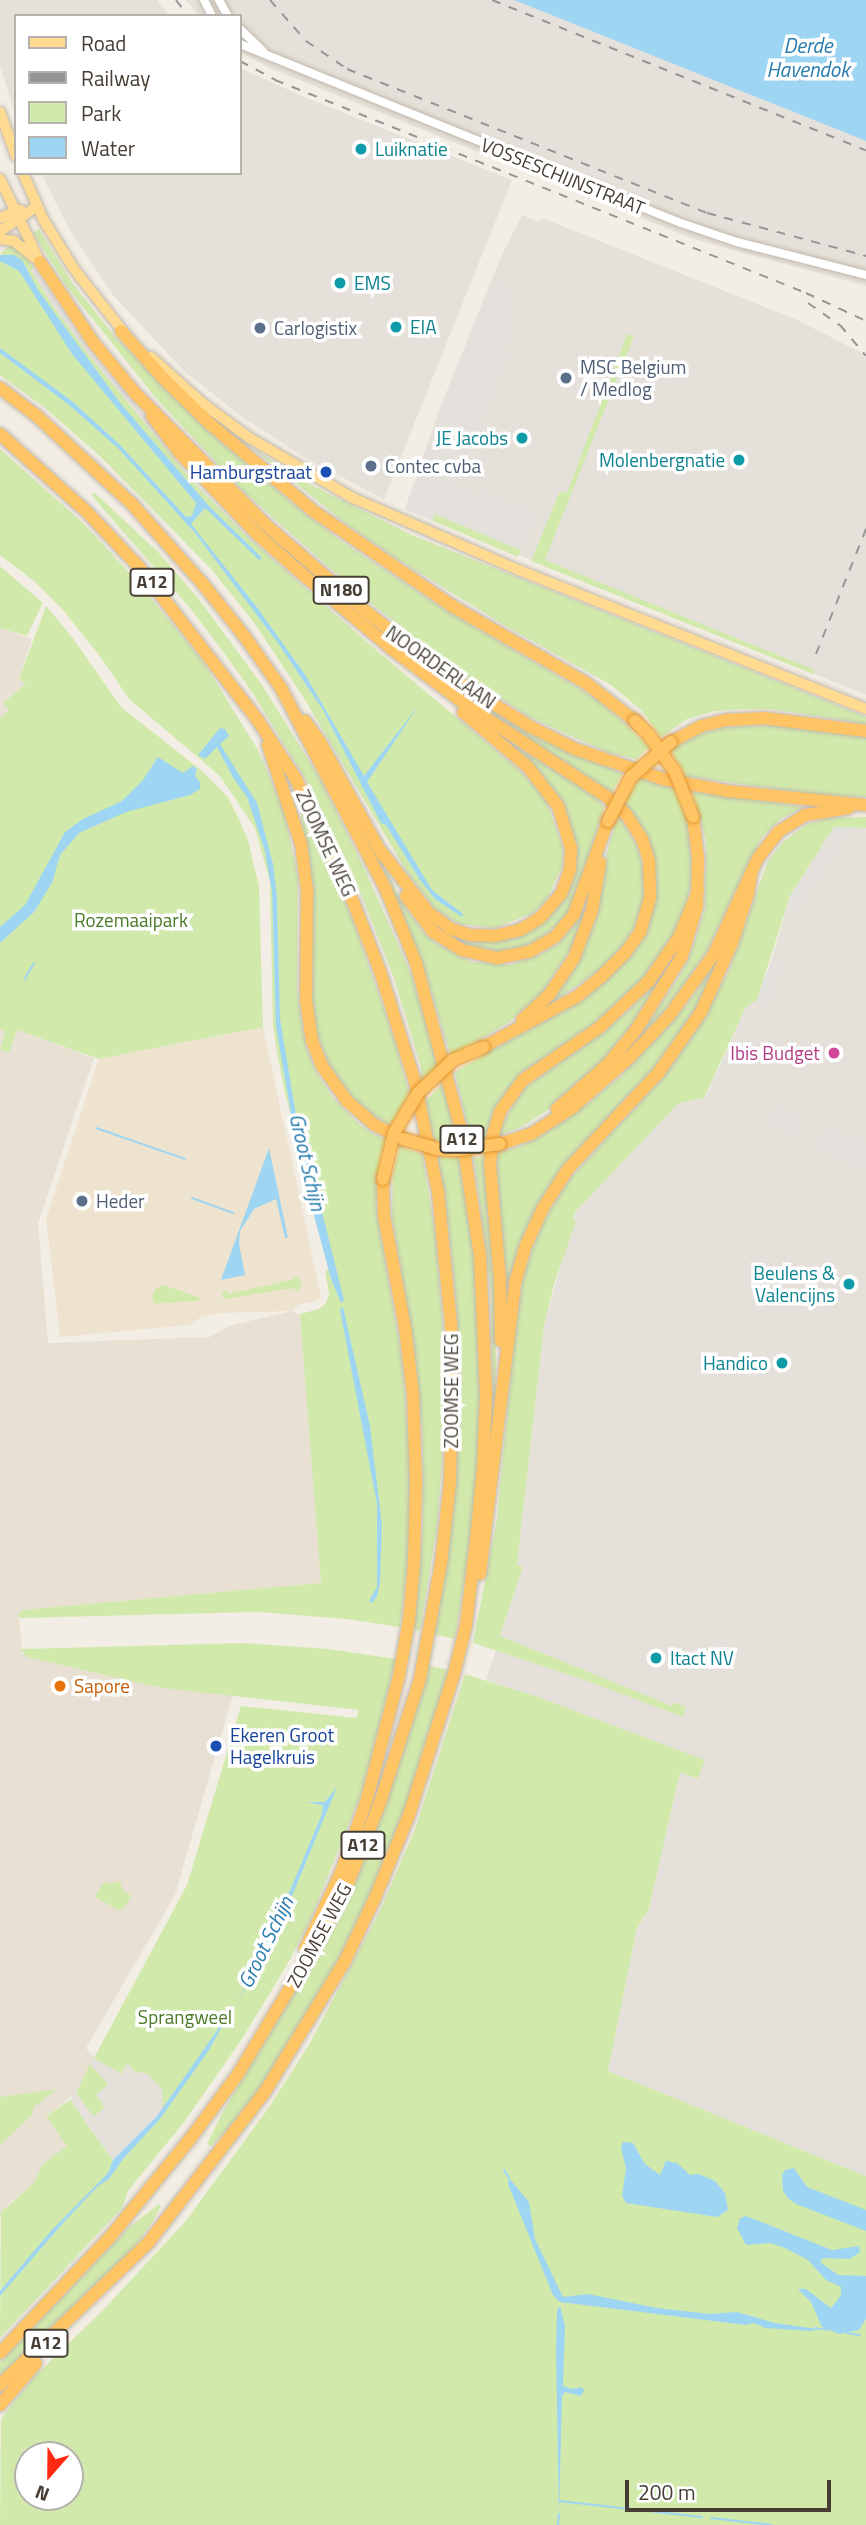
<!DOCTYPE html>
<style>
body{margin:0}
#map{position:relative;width:866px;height:2525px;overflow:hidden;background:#f3eee5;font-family:"Titillium Web",sans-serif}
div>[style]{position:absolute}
.residential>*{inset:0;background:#e7e0d3}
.industrial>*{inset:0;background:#e5e0da}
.education>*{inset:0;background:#ede3ce}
.green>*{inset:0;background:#d1eaac;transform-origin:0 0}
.parking>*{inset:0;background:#e4e1dd;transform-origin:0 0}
.water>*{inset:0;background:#9ed5f3}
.stream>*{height:2px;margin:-1px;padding:0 1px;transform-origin:1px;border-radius:1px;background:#9ed5f3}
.roads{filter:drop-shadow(0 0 2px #c2b8aa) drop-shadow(0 0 2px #c2b8aa)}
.minor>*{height:8px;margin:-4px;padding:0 4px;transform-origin:4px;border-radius:4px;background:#fff}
.major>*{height:10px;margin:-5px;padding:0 5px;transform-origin:5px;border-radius:5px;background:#ffdb92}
.highway>*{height:12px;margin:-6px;padding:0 6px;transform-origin:6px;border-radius:6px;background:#ffc464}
.rail>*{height:2px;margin-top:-1px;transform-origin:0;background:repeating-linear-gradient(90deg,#959595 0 9px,transparent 0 18px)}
.bridges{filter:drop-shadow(0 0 2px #e4982f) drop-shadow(0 0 2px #e4982f)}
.highway-bridge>*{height:12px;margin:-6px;padding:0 6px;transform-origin:6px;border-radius:6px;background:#ffc464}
.dots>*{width:19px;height:19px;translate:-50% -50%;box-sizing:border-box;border:4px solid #fff;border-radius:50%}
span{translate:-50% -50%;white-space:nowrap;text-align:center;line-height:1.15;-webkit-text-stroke:7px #fff;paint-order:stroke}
.shield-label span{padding:2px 5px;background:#fff;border:2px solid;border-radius:5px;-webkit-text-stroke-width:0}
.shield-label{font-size:18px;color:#463e34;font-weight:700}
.culture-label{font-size:19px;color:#0d838f}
.left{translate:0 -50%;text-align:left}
.right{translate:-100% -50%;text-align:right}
.street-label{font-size:19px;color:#463e34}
.service-label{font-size:19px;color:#4e5e75}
.transit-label{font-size:19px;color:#164399}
.park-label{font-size:19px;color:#4a7a25}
.hotel-label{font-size:19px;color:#b23c85}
.food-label{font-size:19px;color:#c56008}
.water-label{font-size:21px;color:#287cae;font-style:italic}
.legend{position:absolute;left:14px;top:14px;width:228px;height:161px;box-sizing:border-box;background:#fff;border:2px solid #b5b2ae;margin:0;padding:9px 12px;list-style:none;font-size:21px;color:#463e34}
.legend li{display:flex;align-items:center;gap:14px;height:35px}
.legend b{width:35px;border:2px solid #b5b2ae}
.north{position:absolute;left:14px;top:2441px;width:70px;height:70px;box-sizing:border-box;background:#fff;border:2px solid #b5b2ae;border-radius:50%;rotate:201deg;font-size:19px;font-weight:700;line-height:28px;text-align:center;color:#463e34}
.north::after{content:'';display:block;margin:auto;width:24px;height:32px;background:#ff2810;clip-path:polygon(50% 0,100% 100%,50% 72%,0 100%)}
.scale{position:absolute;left:625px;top:2480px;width:206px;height:32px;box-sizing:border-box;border:4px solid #463e34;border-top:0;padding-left:9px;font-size:21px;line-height:24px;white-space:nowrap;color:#463e34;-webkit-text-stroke:5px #fff;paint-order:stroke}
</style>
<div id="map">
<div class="residential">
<i style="clip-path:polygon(0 628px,32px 639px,19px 679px,27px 683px,3px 702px,9px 710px,0 718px)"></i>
<i style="clip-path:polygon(0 1024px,94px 1058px,38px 1223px,48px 1343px,210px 1337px,229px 1326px,292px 1311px,301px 1316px,321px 1583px,22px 1610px,19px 1613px,22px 1653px,162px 1688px,233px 1694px,175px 1895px,86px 2048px,94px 2058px,76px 2093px,46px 2116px,68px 2146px,43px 2164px,35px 2183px,8px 2204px,0 2219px)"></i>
</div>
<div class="industrial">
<i style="clip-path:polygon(0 0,157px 0,170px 16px,16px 16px,16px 118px,0 65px)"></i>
<i style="clip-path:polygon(186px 0,514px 0,866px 141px,866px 286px,696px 240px,272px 69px,240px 52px,240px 16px,199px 16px)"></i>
<i style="clip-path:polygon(240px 68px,309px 99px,512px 180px,384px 499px,307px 459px,242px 417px,184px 371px,113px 295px,71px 232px,41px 173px,240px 173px)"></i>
<i style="clip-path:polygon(522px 215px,539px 222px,542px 218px,797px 320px,866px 355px,866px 695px,405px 509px,439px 411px,500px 259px)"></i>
<i style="clip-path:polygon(834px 827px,866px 828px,866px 2176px,608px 2071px,637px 1928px,649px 1909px,680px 1772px,705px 1760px,486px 1680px,523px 1567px,517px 1565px,544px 1326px,576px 1211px,679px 1103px,705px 1098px,746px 1007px,768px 974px,790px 896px)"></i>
<i style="clip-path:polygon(94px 2058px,121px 2073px,131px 2058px,178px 2088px,157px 2116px,113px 2160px,70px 2100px)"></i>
</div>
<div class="education">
<i style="clip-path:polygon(263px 1027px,321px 1297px,315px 1302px,299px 1304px,292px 1311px,223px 1313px,201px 1317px,189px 1325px,60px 1337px,46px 1219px,99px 1059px)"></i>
</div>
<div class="green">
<i style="clip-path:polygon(39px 229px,73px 284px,116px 338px,219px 440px,292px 503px,344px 543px,439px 606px,602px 702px,649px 747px,636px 759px,606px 752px,532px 718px,457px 671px,359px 594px,243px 491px,155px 397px,67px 287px,33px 233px)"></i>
<i style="clip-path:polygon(11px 244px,25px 254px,34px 268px,31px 270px,88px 354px,195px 484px,249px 538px,376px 650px,524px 774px,546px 800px,563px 848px,562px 867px,546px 901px,533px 913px,495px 928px,460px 924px,435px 910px,407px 872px,305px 700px,255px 624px,212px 570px,101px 457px,44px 407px,0 375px,0 257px,27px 269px,22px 260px,0 254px)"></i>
<i style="clip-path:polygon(627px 334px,634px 336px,545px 560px,815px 670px,813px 674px,531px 561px,560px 491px,567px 493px)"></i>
<i style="clip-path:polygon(251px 447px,307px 483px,412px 535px,866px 717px,866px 724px,771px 709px,742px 709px,715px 711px,687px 719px,661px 737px,642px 711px,611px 685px,509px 628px,394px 557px,350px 527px)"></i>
<i style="clip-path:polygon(0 449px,83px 523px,137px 581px,204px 663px,258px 750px,284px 811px,298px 878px,297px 991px,306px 1047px,316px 1072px,333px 1098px,361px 1126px,385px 1140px,379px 1162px,376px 1206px,402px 1361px,411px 1472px,408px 1557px,400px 1627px,346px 1619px,259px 1612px,21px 1618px,18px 1615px,22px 1610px,321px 1583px,300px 1314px,319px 1309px,326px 1303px,329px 1294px,325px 1271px,331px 1269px,285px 1093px,277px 1052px,273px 1025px,270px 882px,255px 828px,220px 776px,129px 699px,102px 659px,63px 610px,34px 581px,0 555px)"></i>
<i style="clip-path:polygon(94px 492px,158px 552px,198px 598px,262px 685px,321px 780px,365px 870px,411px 974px,439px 1065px,421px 1082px,421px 1067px,394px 978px,353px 874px,309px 785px,252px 692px,221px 649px,189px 607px,98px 503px,92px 495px)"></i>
<i style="left:435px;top:514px;width:93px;height:7px;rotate:23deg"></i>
<i style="clip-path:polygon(0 566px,43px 603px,27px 636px,0 628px)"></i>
<i style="clip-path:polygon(336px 594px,404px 650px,493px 711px,622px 774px,610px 795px,488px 718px,334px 596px)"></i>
<i style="clip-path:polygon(46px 606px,72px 637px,121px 707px,202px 771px,227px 796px,239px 819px,248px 840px,259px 886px,263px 1027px,99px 1059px,17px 1030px,9px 1053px,0 1049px,5px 1031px,0 1029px,0 718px,9px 710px,3px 703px,26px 683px,19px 679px)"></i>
<i style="clip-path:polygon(773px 725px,866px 737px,866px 797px,810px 794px,686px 776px,671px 750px,701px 733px,727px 727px)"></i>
<i style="clip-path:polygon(500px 736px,594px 795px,604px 807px,575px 900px,567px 914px,558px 925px,535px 943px,500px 952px,469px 947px,435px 925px,491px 940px,562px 899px,569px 822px)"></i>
<i style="clip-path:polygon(641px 777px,673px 786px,687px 822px,693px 876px,682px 922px,645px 979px,591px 1028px,526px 1071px,488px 1139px,471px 1141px,455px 1072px,528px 1029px,620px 966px,655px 888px,622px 805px)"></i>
<i style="clip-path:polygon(692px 790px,804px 807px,782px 818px,762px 837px,707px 951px,669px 1006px,630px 1049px,679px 977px,690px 955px,705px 910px,706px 841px)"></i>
<i style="clip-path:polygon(299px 803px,351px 915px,395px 1041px,409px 1094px,391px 1126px,360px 1107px,333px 1075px,317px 1035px,312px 1004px,312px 887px)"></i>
<i style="clip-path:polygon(618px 814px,636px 844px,644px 870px,643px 902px,636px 924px,623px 945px,602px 968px,540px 1011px,584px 947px,590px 934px,603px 867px)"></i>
<i style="clip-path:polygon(866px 817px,866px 828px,834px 827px,790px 896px,757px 1000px,746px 1007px,704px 1098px,679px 1103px,576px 1211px,573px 1219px,576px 1221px,554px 1285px,544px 1326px,517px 1565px,523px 1567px,500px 1636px,672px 1706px,674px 1702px,686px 1707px,683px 1717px,582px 1679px,473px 1643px,497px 1519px,515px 1329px,524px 1274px,541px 1226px,568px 1181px,659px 1081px,697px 1029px,728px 973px,768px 861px,784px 841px,807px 824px,826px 818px)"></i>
<i style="clip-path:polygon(378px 851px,399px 897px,422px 931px,435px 943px,472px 962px,509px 965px,542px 954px,559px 943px,587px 907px,572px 947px,543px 992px,508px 1023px,451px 1056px,430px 988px)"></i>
<i style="clip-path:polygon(730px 935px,712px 983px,668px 1055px,551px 1186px,506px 1311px,496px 1153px,519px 1147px,537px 1137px,590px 1102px,621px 1076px,690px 1001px)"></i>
<i style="clip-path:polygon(680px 945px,682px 945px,663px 984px,615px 1049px,567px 1097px,523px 1126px,498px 1136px,519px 1092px,626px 1013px,662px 974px)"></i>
<i style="clip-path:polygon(444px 1082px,457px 1143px,434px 1140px,424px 1103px)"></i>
<i style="clip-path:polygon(400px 1147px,422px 1154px,436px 1238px,444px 1345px,444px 1436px,437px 1527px,420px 1631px,413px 1630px,423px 1526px,423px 1436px,414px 1347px,392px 1218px,393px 1173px)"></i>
<i style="clip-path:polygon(487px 1156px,496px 1291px,496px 1406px,493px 1432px,491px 1291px,474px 1158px)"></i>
<i style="clip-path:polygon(437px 1157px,461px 1157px,477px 1278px,480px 1336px,480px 1426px,474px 1519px,455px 1639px,432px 1634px,455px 1482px,459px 1415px,456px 1300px,448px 1223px)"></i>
<i style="clip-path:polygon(295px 1276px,302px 1282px,298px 1291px,294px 1288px,224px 1299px,222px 1297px,223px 1292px,227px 1291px,229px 1294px,295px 1279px)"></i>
<i style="clip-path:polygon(163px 1285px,200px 1298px,201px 1300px,154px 1304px,152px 1297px,155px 1289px)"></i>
<i style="clip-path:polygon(244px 1643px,329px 1649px,396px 1659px,363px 1789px,312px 1915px,290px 1960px,242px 2039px,185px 2121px,128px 2191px,122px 2208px,0 2338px,1px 2212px,34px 2183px,43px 2164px,67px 2146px,46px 2116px,70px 2100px,117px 2166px,163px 2114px,162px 2089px,148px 2074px,133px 2071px,128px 2062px,121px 2074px,94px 2058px,187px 1885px,241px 1706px,356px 1718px,359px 1710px,162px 1688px,27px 1657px,21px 1649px)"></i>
<i style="clip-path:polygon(426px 1665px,449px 1670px,398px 1829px,373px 1892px,341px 1956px,262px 2088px,235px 2122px,211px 2146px,207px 2144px,222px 2113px,322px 1946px)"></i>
<i style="clip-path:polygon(evenodd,465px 1674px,538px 1697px,705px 1760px,698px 1779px,680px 1772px,649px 1909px,637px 1928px,608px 2071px,866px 2176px,866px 2525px,0 2525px,1px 2419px,32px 2379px,103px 2310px,185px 2222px,270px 2106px,310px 2043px,379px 1913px,416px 1827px,465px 1674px,28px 2455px,70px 2455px,70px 2497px,28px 2497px,28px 2455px)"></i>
<i style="clip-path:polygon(120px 1881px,122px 1889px,131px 1896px,125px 1907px,118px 1910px,95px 1897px,104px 1882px,111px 1884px)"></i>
<i style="clip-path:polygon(90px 2064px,108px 2084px,96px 2095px,105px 2108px,93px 2116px,76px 2093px)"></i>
<i style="clip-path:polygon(57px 2089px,34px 2107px,32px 2115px,0 2145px,0 2097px)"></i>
<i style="clip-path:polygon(159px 2204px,161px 2206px,150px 2226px,127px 2257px,0 2379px,0 2363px,127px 2229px)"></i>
</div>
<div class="parking">
<i style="clip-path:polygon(34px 268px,90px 352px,170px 446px,167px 449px,88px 354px,50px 302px,31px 270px)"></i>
<i style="clip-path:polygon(491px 282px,512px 290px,505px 309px,510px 311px,514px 320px,503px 348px,509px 351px,454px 487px,477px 496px,480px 491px,535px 514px,521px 550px,435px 514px,432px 520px,405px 509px,439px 411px)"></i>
<i style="clip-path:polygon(834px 827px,853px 827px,805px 894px,801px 907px,787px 904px)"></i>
<i style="clip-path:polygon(772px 959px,784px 961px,770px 1005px,757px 1000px)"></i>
<i style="left:775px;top:1107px;width:27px;height:18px;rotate:20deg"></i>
<i style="clip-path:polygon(826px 1127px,866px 1143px,866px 1168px,817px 1148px)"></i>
</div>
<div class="water">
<i style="clip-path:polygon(514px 0,866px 0,866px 141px)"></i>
<i style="clip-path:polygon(0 255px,14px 255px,22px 260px,38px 290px,121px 404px,208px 505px,262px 558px,259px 560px,205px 508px,191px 524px,256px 606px,306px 676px,364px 776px,419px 705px,367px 782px,432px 890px,463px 914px,462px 917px,435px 899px,420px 880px,386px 825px,381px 823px,323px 710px,278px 643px,195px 533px,118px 448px,69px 405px,0 353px,0 348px,73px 402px,120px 445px,186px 517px,192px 516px,196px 503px,72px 354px,19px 271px,0 261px)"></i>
<i style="clip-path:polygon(220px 728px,225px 729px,229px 736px,220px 744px,257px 803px,273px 864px,277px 898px,280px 1019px,296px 1115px,291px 1114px,276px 1026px,272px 892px,265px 851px,247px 797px,234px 779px,217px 747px,205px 759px,198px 755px)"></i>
<i style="clip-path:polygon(158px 757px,183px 773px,193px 766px,197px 769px,195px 776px,200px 782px,200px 789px,190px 795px,126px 812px,79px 833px,60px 855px,52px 883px,34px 912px,0 943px,0 927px,25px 905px,65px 832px,83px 819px,122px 801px,143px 780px)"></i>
<i style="clip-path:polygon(296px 1121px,300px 1124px,344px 1300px,341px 1303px,331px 1279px,311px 1204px,293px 1124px)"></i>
<i style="clip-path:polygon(269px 1148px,288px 1238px,285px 1238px,276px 1199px,254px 1209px,240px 1231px,239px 1244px,245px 1275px,221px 1280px)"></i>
<i style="clip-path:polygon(343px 1307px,370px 1426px,382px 1525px,380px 1582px,377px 1596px,372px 1603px,369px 1601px,377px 1587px,377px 1504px,340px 1310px)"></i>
<i style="clip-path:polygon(337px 1787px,285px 1913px,234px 2009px,276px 1924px,322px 1814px,323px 1805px,306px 1802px,325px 1802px)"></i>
<i style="clip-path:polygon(230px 2012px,209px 2050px,160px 2119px,123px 2159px,109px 2179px,98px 2186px,63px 2223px,0 2296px,0 2291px,51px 2231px,108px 2173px,113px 2160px,157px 2116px)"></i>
<i style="clip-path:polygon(623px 2142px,633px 2143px,645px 2164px,660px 2175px,666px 2161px,677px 2163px,690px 2175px,699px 2174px,715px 2181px,725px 2193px,728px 2210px,717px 2217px,626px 2203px,622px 2196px,626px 2168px,621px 2148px)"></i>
<i style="clip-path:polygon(794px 2168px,807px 2187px,866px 2210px,866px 2231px,796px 2204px,788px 2198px,783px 2191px,782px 2175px,785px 2170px)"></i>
<i style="clip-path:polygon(509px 2178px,529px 2202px,535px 2239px,563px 2297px,588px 2294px,657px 2308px,710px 2314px,737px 2312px,775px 2323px,817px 2329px,812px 2331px,765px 2328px,754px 2323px,746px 2325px,560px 2302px,553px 2295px,508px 2184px)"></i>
<i style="clip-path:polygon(746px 2216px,832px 2250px,859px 2246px,860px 2252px,850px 2259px,823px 2258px,820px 2262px,838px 2275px,866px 2276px,866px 2319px,859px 2330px,839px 2334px,822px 2327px,811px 2302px,798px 2289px,806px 2289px,831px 2308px,841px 2295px,841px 2287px,826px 2280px,808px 2260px,785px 2248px,770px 2243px,746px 2245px,737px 2228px,740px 2218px)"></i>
<i style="clip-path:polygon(560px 2306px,565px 2326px,563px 2386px,572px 2389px,582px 2387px,584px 2391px,581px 2396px,565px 2392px,562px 2396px,559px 2514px,556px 2352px,557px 2311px)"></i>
</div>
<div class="stream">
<i style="left:25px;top:979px;width:18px;rotate:-61deg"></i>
<i style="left:96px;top:1128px;width:94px;rotate:19.2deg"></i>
<i style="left:192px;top:1198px;width:44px;rotate:20.1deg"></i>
<i style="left:504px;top:2170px;width:9px;rotate:58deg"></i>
<i style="left:815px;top:2328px;width:12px;rotate:9deg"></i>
<i style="left:846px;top:2333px;width:14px;rotate:8deg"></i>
<i style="left:559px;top:2501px;width:144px;rotate:6.4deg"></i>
<i style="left:711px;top:2518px;width:61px;rotate:6.5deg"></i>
<i style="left:558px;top:2525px;width:11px;rotate:-85deg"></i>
</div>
<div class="roads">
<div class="minor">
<i style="left:204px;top:0;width:18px;rotate:63deg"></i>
<i style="left:219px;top:0;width:18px;rotate:61deg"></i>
<i style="left:240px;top:29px;width:32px;rotate:44deg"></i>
<i style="left:240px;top:44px;width:476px;rotate:22.1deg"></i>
<i style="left:681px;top:223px;width:59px;rotate:18.7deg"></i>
<i style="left:737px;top:242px;width:133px;rotate:14.3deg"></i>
</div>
<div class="major">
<i style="left:0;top:112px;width:47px;rotate:70deg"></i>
<i style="left:23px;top:173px;width:50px;rotate:66.5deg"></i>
<i style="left:43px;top:219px;width:59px;rotate:58.2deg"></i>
<i style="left:74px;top:269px;width:84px;rotate:51.8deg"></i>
<i style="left:0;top:179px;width:92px;rotate:64.3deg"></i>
<i style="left:0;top:218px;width:22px;rotate:-22deg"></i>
<i style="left:0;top:231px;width:43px;rotate:-33.7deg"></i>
<i style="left:0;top:239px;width:14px;rotate:8deg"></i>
<i style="left:14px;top:241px;width:27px;rotate:39deg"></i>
<i style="left:151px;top:357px;width:67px;rotate:42deg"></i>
<i style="left:201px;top:402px;width:59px;rotate:36.7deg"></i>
<i style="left:248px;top:437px;width:121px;rotate:30.2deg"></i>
<i style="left:353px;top:498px;width:183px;rotate:23.5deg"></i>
<i style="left:521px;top:571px;width:372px;rotate:21.8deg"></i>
</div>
<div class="highway">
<i style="left:40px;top:262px;width:96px;rotate:56.5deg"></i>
<i style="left:93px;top:342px;width:66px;rotate:50.5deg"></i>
<i style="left:135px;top:393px;width:186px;rotate:45.2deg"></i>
<i style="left:266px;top:525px;width:135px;rotate:40.8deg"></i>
<i style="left:368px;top:613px;width:105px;rotate:38.1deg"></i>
<i style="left:451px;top:678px;width:94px;rotate:31.5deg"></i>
<i style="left:531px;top:727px;width:49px;rotate:26.6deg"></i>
<i style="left:575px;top:749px;width:93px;rotate:18.8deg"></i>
<i style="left:663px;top:779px;width:65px;rotate:10.6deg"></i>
<i style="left:727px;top:791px;width:140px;rotate:5.8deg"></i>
<i style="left:121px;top:331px;width:64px;rotate:48.1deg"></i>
<i style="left:164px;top:379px;width:64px;rotate:44.4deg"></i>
<i style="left:210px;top:424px;width:133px;rotate:40.1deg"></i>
<i style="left:312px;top:510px;width:170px;rotate:34.4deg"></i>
<i style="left:452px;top:606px;width:155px;rotate:29.9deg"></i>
<i style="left:586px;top:683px;width:62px;rotate:37.8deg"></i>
<i style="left:0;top:388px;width:48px;rotate:37.3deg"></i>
<i style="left:38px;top:417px;width:127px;rotate:42.8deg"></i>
<i style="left:131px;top:503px;width:108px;rotate:48.4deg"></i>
<i style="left:203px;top:584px;width:68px;rotate:51.6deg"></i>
<i style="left:245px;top:637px;width:62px;rotate:54.8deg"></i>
<i style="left:281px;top:688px;width:228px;rotate:62.5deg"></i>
<i style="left:386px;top:890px;width:79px;rotate:67.7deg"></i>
<i style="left:416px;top:963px;width:173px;rotate:74.9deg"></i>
<i style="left:461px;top:1130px;width:126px;rotate:81.4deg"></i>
<i style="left:480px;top:1255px;width:140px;rotate:87.5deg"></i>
<i style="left:486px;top:1395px;width:74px;rotate:92.3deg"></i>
<i style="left:483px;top:1469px;width:72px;rotate:95.6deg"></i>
<i style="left:476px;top:1541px;width:85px;rotate:96.8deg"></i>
<i style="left:466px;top:1625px;width:50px;rotate:103.8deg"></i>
<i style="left:454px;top:1674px;width:148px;rotate:107.7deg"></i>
<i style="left:409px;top:1815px;width:90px;rotate:112.3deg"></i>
<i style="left:375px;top:1898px;width:70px;rotate:115.5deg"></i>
<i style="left:345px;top:1961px;width:155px;rotate:121.5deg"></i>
<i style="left:264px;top:2093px;width:188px;rotate:127.7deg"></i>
<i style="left:149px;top:2242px;width:207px;rotate:136.2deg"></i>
<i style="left:152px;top:416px;width:46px;rotate:52.9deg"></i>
<i style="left:180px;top:453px;width:113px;rotate:46.4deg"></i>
<i style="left:258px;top:535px;width:65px;rotate:41.3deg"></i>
<i style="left:307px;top:578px;width:111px;rotate:39.9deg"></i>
<i style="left:392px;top:649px;width:96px;rotate:37deg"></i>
<i style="left:469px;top:707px;width:165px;rotate:33.1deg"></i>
<i style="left:607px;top:797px;width:25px;rotate:42deg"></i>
<i style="left:626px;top:814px;width:30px;rotate:57deg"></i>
<i style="left:642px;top:839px;width:23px;rotate:72deg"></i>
<i style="left:649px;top:861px;width:37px;rotate:88deg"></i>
<i style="left:650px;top:898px;width:35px;rotate:106deg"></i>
<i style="left:640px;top:932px;width:24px;rotate:125deg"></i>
<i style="left:626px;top:952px;width:35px;rotate:135deg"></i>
<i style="left:601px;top:977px;width:32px;rotate:141deg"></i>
<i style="left:576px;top:997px;width:106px;rotate:151.7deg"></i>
<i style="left:0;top:434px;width:117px;rotate:41.9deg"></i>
<i style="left:87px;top:512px;width:76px;rotate:46.6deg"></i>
<i style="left:139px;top:567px;width:192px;rotate:52.2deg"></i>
<i style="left:257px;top:719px;width:72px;rotate:57deg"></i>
<i style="left:296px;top:779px;width:138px;rotate:65.1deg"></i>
<i style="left:354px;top:904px;width:72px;rotate:68.8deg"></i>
<i style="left:380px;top:971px;width:116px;rotate:72.5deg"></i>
<i style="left:415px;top:1082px;width:112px;rotate:78.2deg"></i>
<i style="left:438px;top:1192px;width:133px;rotate:84.4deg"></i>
<i style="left:451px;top:1324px;width:68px;rotate:89.2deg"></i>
<i style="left:452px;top:1392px;width:90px;rotate:91.3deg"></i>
<i style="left:450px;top:1482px;width:81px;rotate:96.3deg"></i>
<i style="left:441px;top:1563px;width:118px;rotate:100.3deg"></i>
<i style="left:420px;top:1679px;width:130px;rotate:107.9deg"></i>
<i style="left:380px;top:1803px;width:86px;rotate:111.8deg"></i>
<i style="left:348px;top:1883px;width:68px;rotate:117.3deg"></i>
<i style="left:317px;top:1943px;width:153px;rotate:121.1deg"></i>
<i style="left:238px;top:2074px;width:81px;rotate:126.4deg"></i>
<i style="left:190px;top:2139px;width:127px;rotate:129.2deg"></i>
<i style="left:110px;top:2237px;width:160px;rotate:133.5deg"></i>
<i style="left:305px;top:721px;width:26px;rotate:54deg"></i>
<i style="left:320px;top:742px;width:130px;rotate:61.1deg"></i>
<i style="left:671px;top:742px;width:34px;rotate:-28deg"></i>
<i style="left:701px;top:726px;width:28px;rotate:-13deg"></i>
<i style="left:728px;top:720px;width:35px;rotate:-3deg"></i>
<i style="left:763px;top:718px;width:104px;rotate:7.2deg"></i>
<i style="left:268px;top:745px;width:104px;rotate:71.6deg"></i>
<i style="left:301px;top:844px;width:46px;rotate:82.6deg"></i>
<i style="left:307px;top:890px;width:110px;rotate:90.5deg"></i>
<i style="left:306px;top:1000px;width:41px;rotate:81.7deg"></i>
<i style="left:312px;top:1041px;width:27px;rotate:68deg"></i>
<i style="left:322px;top:1066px;width:43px;rotate:54.5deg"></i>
<i style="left:347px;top:1101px;width:37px;rotate:41deg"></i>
<i style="left:375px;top:1125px;width:31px;rotate:27deg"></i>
<i style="left:379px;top:849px;width:80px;rotate:52.1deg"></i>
<i style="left:428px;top:912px;width:29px;rotate:36deg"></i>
<i style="left:451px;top:929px;width:21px;rotate:17deg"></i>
<i style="left:471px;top:935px;width:23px;rotate:2deg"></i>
<i style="left:494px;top:936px;width:27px;rotate:-13deg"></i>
<i style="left:520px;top:930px;width:23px;rotate:-31deg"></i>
<i style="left:540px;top:918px;width:32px;rotate:-49deg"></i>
<i style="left:561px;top:894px;width:27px;rotate:-70deg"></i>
<i style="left:570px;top:869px;width:21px;rotate:-87deg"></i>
<i style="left:571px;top:848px;width:44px;rotate:-107.2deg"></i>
<i style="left:558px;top:806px;width:49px;rotate:-127.6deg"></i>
<i style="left:528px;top:767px;width:85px;rotate:-139.8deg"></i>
<i style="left:406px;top:896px;width:45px;rotate:53.1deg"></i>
<i style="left:433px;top:932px;width:34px;rotate:32deg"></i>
<i style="left:462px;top:950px;width:36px;rotate:13deg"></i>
<i style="left:497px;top:958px;width:33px;rotate:-11deg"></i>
<i style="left:529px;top:952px;width:30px;rotate:-30deg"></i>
<i style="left:555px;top:937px;width:30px;rotate:-50deg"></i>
<i style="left:574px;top:914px;width:99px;rotate:-69.9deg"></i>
<i style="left:522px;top:1020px;width:37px;rotate:-43deg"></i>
<i style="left:549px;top:995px;width:45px;rotate:-56deg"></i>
<i style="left:574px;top:958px;width:51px;rotate:-69.4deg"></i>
<i style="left:592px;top:910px;width:48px;rotate:-80.3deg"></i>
<i style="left:557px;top:1109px;width:68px;rotate:-41.4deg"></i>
<i style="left:608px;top:1064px;width:44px;rotate:-50.5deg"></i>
<i style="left:636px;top:1030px;width:87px;rotate:-58.1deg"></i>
<i style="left:682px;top:956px;width:52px;rotate:-73.3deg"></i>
<i style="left:697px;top:906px;width:48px;rotate:-88.8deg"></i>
<i style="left:698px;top:858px;width:41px;rotate:-97deg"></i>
<i style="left:500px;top:1144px;width:33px;rotate:-18deg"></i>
<i style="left:531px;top:1134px;width:49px;rotate:-32.4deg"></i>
<i style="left:572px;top:1108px;width:77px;rotate:-41.3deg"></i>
<i style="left:630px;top:1057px;width:57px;rotate:-46.4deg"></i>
<i style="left:669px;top:1016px;width:77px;rotate:-54deg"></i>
<i style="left:714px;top:954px;width:106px;rotate:-65.4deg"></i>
<i style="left:758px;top:858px;width:33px;rotate:-52deg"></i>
<i style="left:778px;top:832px;width:32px;rotate:-32deg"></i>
<i style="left:805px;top:815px;width:44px;rotate:-9.2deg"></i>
<i style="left:501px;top:1341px;width:62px;rotate:-90.9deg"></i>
<i style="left:500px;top:1279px;width:114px;rotate:-95deg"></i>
<i style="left:490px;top:1165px;width:31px;rotate:-84deg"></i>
<i style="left:493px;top:1134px;width:25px;rotate:-72deg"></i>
<i style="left:501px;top:1110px;width:37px;rotate:-54deg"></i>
<i style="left:523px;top:1080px;width:93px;rotate:-34.5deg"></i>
<i style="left:600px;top:1027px;width:67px;rotate:-43.2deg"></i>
<i style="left:649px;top:981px;width:53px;rotate:-55.7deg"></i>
<i style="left:679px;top:937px;width:50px;rotate:-67.6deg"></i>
<i style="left:480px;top:1574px;width:293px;rotate:-83.1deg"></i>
<i style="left:515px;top:1283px;width:40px;rotate:-74deg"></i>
<i style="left:526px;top:1245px;width:41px;rotate:-65.3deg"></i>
<i style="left:543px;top:1208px;width:46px;rotate:-57.3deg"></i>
<i style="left:568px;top:1169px;width:133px;rotate:-46.8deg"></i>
<i style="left:659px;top:1072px;width:73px;rotate:-55deg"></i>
<i style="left:701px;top:1012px;width:76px;rotate:-65.8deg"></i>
<i style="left:732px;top:943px;width:52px;rotate:-71.9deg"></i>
<i style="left:748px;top:894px;width:20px;rotate:-81deg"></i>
<i style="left:305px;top:1949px;width:85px;rotate:-64.9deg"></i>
<i style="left:341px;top:1872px;width:77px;rotate:-70.4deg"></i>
<i style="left:367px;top:1799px;width:127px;rotate:-75.4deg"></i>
<i style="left:399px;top:1676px;width:57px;rotate:-79.9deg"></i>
<i style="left:409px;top:1620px;width:57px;rotate:-85deg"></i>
<i style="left:414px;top:1563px;width:82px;rotate:-88.6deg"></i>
<i style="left:416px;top:1481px;width:87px;rotate:-92deg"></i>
<i style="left:413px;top:1394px;width:66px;rotate:-96.9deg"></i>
<i style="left:405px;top:1328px;width:114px;rotate:-100.6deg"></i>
<i style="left:384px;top:1216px;width:37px;rotate:-92deg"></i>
<i style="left:0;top:2405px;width:55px;rotate:-49.4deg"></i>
</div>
</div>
<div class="rail">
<i style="left:176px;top:0;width:20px;rotate:53deg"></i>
<i style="left:270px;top:0;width:55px;rotate:48.7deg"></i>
<i style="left:306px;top:41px;width:50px;rotate:34.3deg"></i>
<i style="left:347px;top:69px;width:388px;rotate:21.8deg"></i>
<i style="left:707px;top:213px;width:165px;rotate:15.1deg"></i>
<i style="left:492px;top:0;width:403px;rotate:21.9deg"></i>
<i style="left:240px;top:61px;width:40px;rotate:28deg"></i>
<i style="left:275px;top:80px;width:572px;rotate:21.86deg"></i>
<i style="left:806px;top:293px;width:66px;rotate:25deg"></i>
<i style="left:808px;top:303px;width:39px;rotate:35deg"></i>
<i style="left:840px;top:325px;width:40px;rotate:50deg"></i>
<i style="left:816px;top:654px;width:135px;rotate:-68.2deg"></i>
</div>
<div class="bridges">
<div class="highway-bridge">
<i style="left:635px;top:721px;width:20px;rotate:45deg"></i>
<i style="left:649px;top:735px;width:45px;rotate:54.9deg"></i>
<i style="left:675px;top:772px;width:48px;rotate:68.2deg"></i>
<i style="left:608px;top:821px;width:50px;rotate:-62.4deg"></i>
<i style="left:631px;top:777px;width:53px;rotate:-41.2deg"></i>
<i style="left:403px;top:1139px;width:36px;rotate:16deg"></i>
<i style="left:438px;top:1149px;width:18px;rotate:3deg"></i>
<i style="left:456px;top:1150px;width:44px;rotate:-7.8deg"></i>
<i style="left:383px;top:1179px;width:47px;rotate:-76.6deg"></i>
<i style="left:394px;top:1133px;width:47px;rotate:-59deg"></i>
<i style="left:418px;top:1093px;width:48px;rotate:-43.3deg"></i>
<i style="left:453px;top:1060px;width:33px;rotate:-23deg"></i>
</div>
</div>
<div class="dots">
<i style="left:361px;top:149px;background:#0f9aa8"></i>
<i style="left:340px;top:283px;background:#0f9aa8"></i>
<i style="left:396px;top:327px;background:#0f9aa8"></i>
<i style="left:260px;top:328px;background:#5c6f8a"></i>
<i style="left:566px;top:378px;background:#5c6f8a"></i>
<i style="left:522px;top:438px;background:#0f9aa8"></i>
<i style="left:739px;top:460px;background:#0f9aa8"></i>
<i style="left:371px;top:466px;background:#5c6f8a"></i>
<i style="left:326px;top:472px;background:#1a4fb4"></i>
<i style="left:834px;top:1053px;background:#d1479c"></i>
<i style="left:82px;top:1201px;background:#5c6f8a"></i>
<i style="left:849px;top:1284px;background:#0f9aa8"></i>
<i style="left:782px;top:1363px;background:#0f9aa8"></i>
<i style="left:656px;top:1658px;background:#0f9aa8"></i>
<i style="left:60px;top:1686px;background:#e8710a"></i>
<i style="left:216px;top:1746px;background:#1a4fb4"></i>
</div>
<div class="shield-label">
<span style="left:152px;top:582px">A12</span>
<span style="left:341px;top:590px">N180</span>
<span style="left:462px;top:1139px">A12</span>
<span style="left:363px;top:1845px">A12</span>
<span style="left:46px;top:2343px">A12</span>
</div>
<div class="culture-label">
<span class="left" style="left:375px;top:149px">Luiknatie</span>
<span class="left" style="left:354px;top:283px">EMS</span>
<span class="left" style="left:410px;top:327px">EIA</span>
<span class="right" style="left:508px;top:438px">JE Jacobs</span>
<span class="right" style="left:725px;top:460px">Molenbergnatie</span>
<span class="right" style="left:835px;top:1284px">Beulens &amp;<br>Valencijns</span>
<span class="right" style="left:768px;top:1363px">Handico</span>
<span class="left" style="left:670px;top:1658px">Itact NV</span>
</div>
<div class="street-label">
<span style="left:563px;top:176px;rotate:22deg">VOSSESCHIJNSTRAAT</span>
<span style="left:441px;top:667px;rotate:35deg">NOORDERLAAN</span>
<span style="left:326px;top:843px;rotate:65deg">ZOOMSE WEG</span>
<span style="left:451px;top:1391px;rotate:-90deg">ZOOMSE WEG</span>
<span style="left:319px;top:1935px;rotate:-62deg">ZOOMSE WEG</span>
</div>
<div class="service-label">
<span class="left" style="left:274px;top:328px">Carlogistix</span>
<span class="left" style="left:580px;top:378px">MSC Belgium<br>/ Medlog</span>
<span class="left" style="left:385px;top:466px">Contec cvba</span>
<span class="left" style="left:96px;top:1201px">Heder</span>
</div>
<div class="transit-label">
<span class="right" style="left:312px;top:472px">Hamburgstraat</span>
<span class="left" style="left:230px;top:1746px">Ekeren Groot<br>Hagelkruis</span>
</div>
<div class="park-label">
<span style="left:131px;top:920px">Rozemaaipark</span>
<span style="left:185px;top:2017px">Sprangweel</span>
</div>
<div class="hotel-label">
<span class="right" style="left:820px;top:1053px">Ibis Budget</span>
</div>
<div class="food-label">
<span class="left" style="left:74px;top:1686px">Sapore</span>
</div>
<div class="water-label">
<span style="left:808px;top:57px">Derde<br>Havendok</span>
<span style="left:308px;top:1162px;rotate:77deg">Groot Schijn</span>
<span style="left:265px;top:1942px;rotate:-64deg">Groot Schijn</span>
</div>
<ul class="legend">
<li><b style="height:9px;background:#ffdb92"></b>Road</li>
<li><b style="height:9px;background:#959595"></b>Railway</li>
<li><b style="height:19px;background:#d1eaac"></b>Park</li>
<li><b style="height:19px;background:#9ed5f3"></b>Water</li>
</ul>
<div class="north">N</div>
<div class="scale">200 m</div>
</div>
